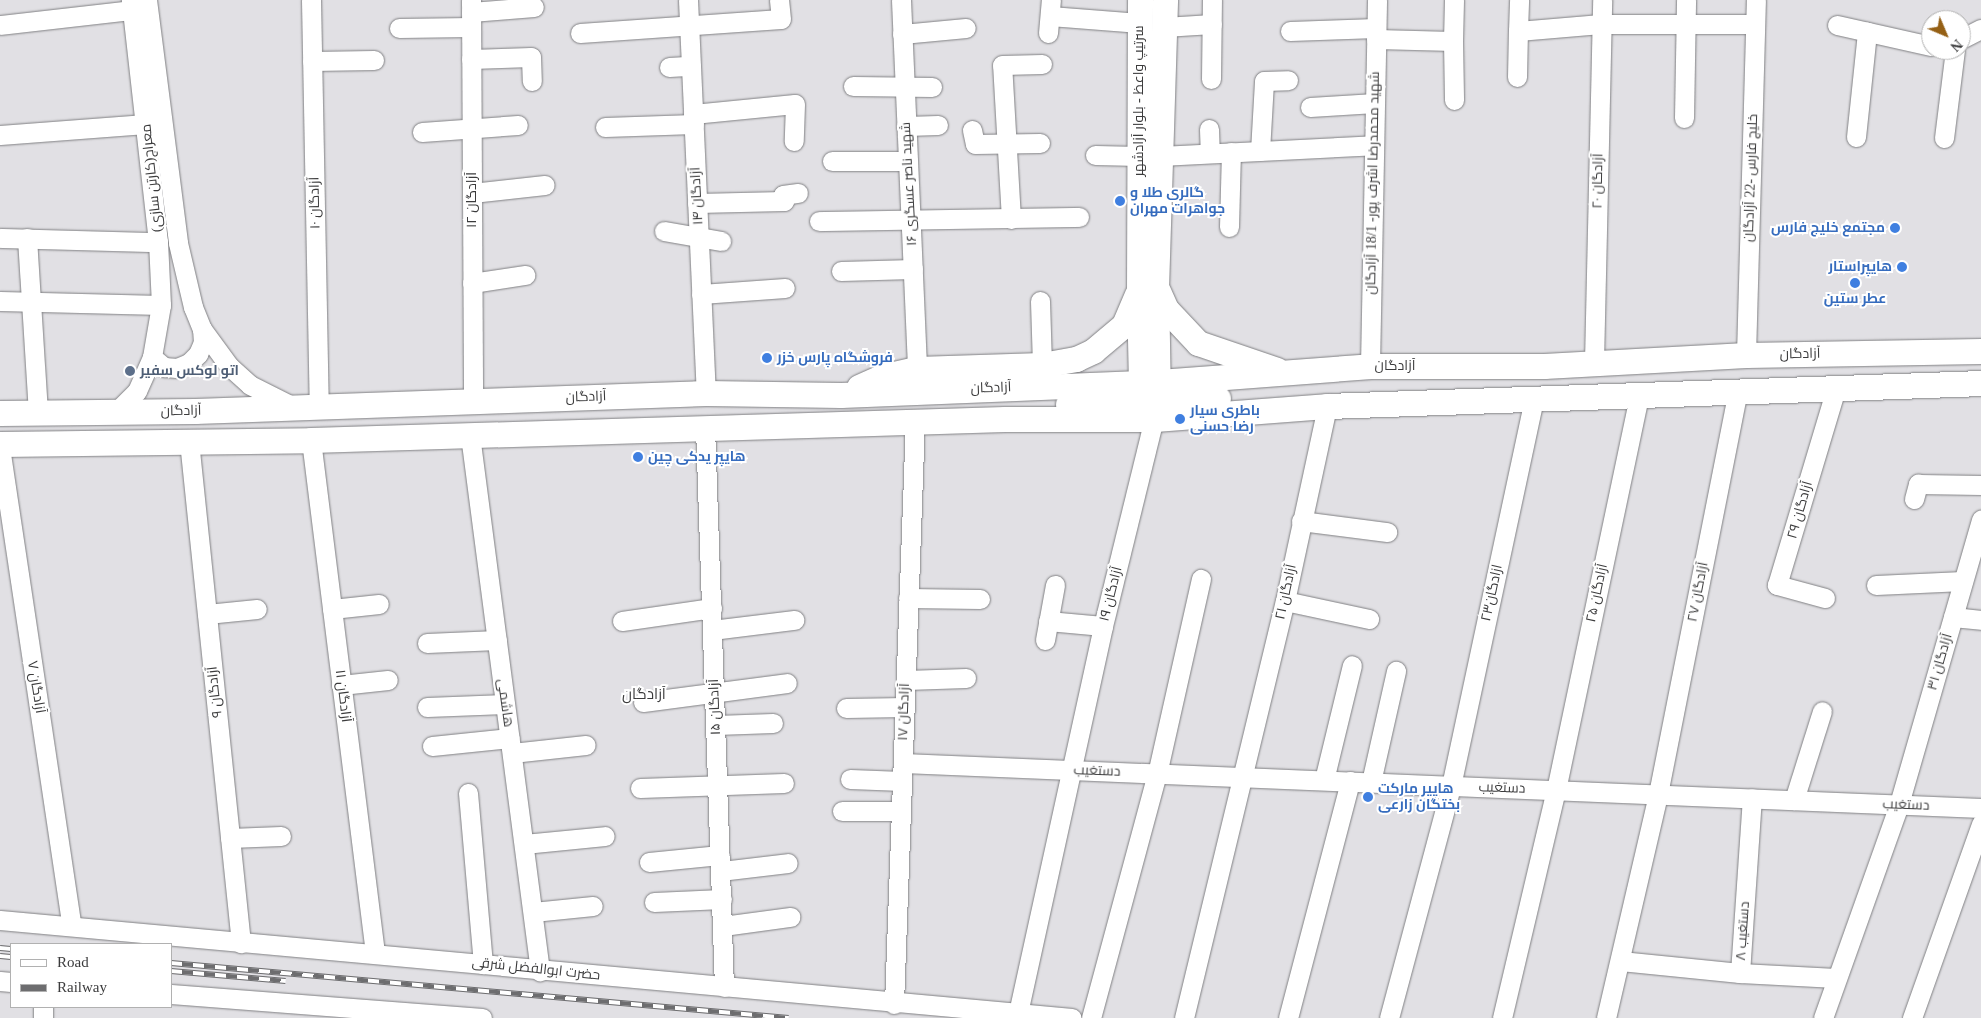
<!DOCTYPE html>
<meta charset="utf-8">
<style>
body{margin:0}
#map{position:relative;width:1981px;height:1018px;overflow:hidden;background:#e1e0e4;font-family:"Times New Roman",Cairo,serif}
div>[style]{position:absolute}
.roads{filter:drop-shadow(0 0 1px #808083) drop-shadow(0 0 1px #808083)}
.minor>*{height:19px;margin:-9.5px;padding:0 9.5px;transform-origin:9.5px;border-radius:9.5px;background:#fff}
.major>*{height:25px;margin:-12.5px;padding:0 12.5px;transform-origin:12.5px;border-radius:12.5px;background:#fff}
.rail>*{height:5.5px;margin-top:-2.75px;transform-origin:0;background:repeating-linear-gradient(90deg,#fff 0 11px,#6d6d6f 0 22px);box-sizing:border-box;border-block:1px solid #6d6d6f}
.dots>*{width:14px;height:14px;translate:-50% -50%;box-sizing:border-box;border:2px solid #fff;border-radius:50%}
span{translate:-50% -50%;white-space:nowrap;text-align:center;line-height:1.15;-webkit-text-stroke:4px #fff;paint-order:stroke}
.street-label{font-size:14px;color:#3b3b3c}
.shop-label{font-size:14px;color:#366cbe;font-weight:700}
.left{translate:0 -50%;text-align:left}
.right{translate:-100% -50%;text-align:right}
.service-label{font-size:14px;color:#4e5e75;font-weight:700}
.neighbourhood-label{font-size:15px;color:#3b3b3c}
.legend{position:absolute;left:10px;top:943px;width:162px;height:65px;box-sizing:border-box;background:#fff;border:1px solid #b1b1b1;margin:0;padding:6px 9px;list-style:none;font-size:15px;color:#3b3b3c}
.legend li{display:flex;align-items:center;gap:10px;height:25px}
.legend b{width:25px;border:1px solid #b1b1b1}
.north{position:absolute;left:1921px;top:10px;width:50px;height:50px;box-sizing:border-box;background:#fff;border:1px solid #b1b1b1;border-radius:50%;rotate:135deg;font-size:14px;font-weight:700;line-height:20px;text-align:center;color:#3b3b3c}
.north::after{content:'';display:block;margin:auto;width:18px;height:22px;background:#956015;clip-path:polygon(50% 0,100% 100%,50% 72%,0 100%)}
</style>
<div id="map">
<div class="roads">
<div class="minor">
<i style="left:147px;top:0;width:245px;rotate:82.7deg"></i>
<i style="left:178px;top:243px;width:66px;rotate:76.8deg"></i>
<i style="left:193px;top:307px;width:24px;rotate:68deg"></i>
<i style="left:202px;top:329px;width:46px;rotate:53.9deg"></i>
<i style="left:229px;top:366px;width:28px;rotate:42deg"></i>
<i style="left:250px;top:385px;width:49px;rotate:26.6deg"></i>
<i style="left:311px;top:0;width:406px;rotate:88.9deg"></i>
<i style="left:471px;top:0;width:401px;rotate:89.7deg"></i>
<i style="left:688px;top:0;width:393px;rotate:87.4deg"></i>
<i style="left:901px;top:0;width:369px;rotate:87.5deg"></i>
<i style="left:471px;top:12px;width:63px;rotate:-4.5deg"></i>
<i style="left:1050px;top:16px;width:90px;rotate:4.4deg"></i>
<i style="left:0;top:25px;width:133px;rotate:-6.5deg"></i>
<i style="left:1837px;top:25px;width:96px;rotate:12.6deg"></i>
<i style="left:1164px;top:27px;width:48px;rotate:-3.6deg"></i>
<i style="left:399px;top:28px;width:72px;rotate:-0.8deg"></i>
<i style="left:1290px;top:31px;width:86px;rotate:-2deg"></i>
<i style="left:1518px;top:31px;width:31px;rotate:-88deg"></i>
<i style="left:580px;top:33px;width:201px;rotate:-4deg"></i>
<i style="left:781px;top:19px;width:19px;rotate:-96deg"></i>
<i style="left:1048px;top:33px;width:33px;rotate:-85deg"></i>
<i style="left:902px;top:34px;width:64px;rotate:-5.4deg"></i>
<i style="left:1376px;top:39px;width:77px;rotate:1.5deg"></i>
<i style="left:1453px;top:41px;width:59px;rotate:89deg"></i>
<i style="left:1961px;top:39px;width:22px;rotate:-27deg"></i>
<i style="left:1453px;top:41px;width:41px;rotate:-88.6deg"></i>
<i style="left:471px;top:59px;width:60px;rotate:-1.9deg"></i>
<i style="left:531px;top:57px;width:24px;rotate:88deg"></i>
<i style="left:312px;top:61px;width:62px;rotate:-0.9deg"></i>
<i style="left:669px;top:67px;width:22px;rotate:-3deg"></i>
<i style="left:1517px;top:77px;width:46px;rotate:-88.8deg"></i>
<i style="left:1518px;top:31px;width:83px;rotate:-4.8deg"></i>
<i style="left:1601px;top:24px;width:154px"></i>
<i style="left:1211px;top:79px;width:79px;rotate:-89.3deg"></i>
<i style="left:853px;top:86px;width:79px;rotate:0.7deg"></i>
<i style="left:1310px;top:107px;width:65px;rotate:-3.5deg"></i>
<i style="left:693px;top:114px;width:102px;rotate:-5.6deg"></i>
<i style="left:795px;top:104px;width:37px;rotate:92deg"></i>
<i style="left:1684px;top:118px;width:118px;rotate:-89deg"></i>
<i style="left:906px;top:126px;width:32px;rotate:-2deg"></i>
<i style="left:605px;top:127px;width:89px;rotate:-1.9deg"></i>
<i style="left:1209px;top:129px;width:24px;rotate:88deg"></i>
<i style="left:972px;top:130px;width:14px;rotate:78deg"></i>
<i style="left:975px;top:144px;width:65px;rotate:-0.9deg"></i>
<i style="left:422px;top:132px;width:96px;rotate:-4.2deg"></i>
<i style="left:0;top:135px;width:146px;rotate:-4.3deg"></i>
<i style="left:1856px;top:137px;width:106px;rotate:-84deg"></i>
<i style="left:1944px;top:138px;width:89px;rotate:-82.9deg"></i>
<i style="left:1260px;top:151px;width:70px;rotate:-86.7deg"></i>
<i style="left:1264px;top:81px;width:24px;rotate:-2deg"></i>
<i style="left:1095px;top:155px;width:44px;rotate:1.3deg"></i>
<i style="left:1160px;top:156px;width:214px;rotate:-2.9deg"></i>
<i style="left:832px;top:161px;width:76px"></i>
<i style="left:472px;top:193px;width:73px;rotate:-6.3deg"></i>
<i style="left:697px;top:203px;width:87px;rotate:-1.3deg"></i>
<i style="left:784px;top:201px;width:6px;rotate:-99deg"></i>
<i style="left:783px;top:195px;width:15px;rotate:-8deg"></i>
<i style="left:1011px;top:219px;width:154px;rotate:-93.3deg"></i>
<i style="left:1002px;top:65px;width:40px;rotate:-1.4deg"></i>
<i style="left:819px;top:221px;width:260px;rotate:-0.9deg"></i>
<i style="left:1229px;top:227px;width:75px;rotate:-88.5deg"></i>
<i style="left:664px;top:231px;width:58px;rotate:10deg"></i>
<i style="left:0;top:238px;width:158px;rotate:1.5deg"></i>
<i style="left:27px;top:238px;width:174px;rotate:86.4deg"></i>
<i style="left:841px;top:271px;width:72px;rotate:-1.6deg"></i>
<i style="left:472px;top:283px;width:54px;rotate:-8.6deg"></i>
<i style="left:701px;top:294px;width:84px;rotate:-4.1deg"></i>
<i style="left:0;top:301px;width:161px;rotate:1.4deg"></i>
<i style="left:1040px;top:301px;width:64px;rotate:88.2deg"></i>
<i style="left:1746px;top:355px;width:355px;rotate:-88.4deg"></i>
<i style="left:152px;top:357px;width:16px;rotate:40deg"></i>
<i style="left:164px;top:367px;width:13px;rotate:4deg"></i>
<i style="left:177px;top:368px;width:13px;rotate:-23deg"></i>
<i style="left:189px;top:363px;width:13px;rotate:-45deg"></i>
<i style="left:198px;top:354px;width:13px;rotate:-67deg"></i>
<i style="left:203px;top:342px;width:13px;rotate:-94deg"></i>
<i style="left:1594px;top:362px;width:362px;rotate:-88.7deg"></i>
<i style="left:1370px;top:366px;width:366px;rotate:-88.9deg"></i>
<i style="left:117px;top:411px;width:28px;rotate:-45deg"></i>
<i style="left:137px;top:391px;width:37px;rotate:-66deg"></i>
<i style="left:152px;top:357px;width:53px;rotate:-80.2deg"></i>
<i style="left:161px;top:305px;width:63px;rotate:-92.7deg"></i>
<i style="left:158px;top:242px;width:244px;rotate:-96.4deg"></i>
<i style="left:705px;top:427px;width:560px;rotate:88.06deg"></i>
<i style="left:470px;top:435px;width:541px;rotate:82.56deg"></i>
<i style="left:311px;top:440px;width:517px;rotate:82.89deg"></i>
<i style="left:189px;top:441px;width:505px;rotate:84.09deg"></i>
<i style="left:0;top:447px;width:484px;rotate:81.5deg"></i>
<i style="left:1914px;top:499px;width:16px;rotate:-75deg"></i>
<i style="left:1918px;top:484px;width:63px;rotate:0.9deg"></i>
<i style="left:1301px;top:521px;width:87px;rotate:7.3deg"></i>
<i style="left:1876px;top:585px;width:87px;rotate:-2.6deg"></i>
<i style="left:908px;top:598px;width:72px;rotate:0.8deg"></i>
<i style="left:1825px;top:598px;width:50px;rotate:-164.8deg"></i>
<i style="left:1777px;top:585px;width:206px;rotate:-73.3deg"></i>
<i style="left:1285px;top:601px;width:86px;rotate:12.1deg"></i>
<i style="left:332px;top:609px;width:47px;rotate:-6.1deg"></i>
<i style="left:207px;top:614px;width:50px;rotate:-5.7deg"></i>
<i style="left:1953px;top:617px;width:28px;rotate:6deg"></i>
<i style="left:622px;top:621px;width:91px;rotate:-8.2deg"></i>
<i style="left:1048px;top:621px;width:55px;rotate:5.2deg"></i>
<i style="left:712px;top:630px;width:83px;rotate:-7deg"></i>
<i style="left:1045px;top:640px;width:56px;rotate:-79.7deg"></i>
<i style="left:427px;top:643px;width:70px;rotate:-2.5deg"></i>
<i style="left:906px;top:680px;width:60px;rotate:-1.9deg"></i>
<i style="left:341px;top:685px;width:47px;rotate:-6.1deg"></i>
<i style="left:643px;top:702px;width:145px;rotate:-7.5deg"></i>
<i style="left:427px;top:707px;width:78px;rotate:-2.2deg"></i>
<i style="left:846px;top:708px;width:59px;rotate:-1deg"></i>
<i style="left:716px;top:725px;width:57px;rotate:-2deg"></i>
<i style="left:432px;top:746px;width:78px;rotate:-5.9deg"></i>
<i style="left:512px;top:753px;width:74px;rotate:-6.2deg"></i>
<i style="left:903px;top:763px;width:1079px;rotate:2.39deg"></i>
<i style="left:850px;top:779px;width:52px;rotate:2.2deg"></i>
<i style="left:1324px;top:780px;width:118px;rotate:-76.3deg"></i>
<i style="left:1371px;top:782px;width:114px;rotate:-77.3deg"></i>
<i style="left:640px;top:788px;width:144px;rotate:-2deg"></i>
<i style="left:468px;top:793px;width:172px;rotate:85deg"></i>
<i style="left:1794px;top:800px;width:93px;rotate:-72.5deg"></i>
<i style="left:842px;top:811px;width:59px"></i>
<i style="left:230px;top:838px;width:51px;rotate:-2.2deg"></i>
<i style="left:524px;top:844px;width:81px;rotate:-5.6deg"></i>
<i style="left:649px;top:862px;width:71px;rotate:-5.6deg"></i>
<i style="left:721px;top:871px;width:67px;rotate:-6.8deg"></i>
<i style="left:654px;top:902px;width:68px;rotate:-2.5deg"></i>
<i style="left:533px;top:912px;width:60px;rotate:-5.7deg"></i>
<i style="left:0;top:920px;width:1076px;rotate:5.22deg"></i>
<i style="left:723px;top:926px;width:68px;rotate:-7.7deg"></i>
<i style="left:1620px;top:961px;width:121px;rotate:5.7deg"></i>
<i style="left:1740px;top:973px;width:175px;rotate:-86.1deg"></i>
<i style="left:1740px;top:973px;width:96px;rotate:3deg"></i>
<i style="left:0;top:981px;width:11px;rotate:5deg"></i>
<i style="left:171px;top:994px;width:312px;rotate:4.4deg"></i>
<i style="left:894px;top:1004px;width:583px;rotate:-87.94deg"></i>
<i style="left:43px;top:1007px;width:11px;rotate:90deg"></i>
<i style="left:1018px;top:1013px;width:396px;rotate:-77.6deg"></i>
<i style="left:1103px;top:626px;width:213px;rotate:-76.2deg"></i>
<i style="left:1091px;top:1018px;width:253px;rotate:-74.9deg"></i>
<i style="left:1157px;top:774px;width:200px;rotate:-77.3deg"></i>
<i style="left:1184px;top:1018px;width:429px;rotate:-76.4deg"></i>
<i style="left:1285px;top:601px;width:199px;rotate:-77.8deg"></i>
<i style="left:1288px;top:1018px;width:245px;rotate:-75.3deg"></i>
<i style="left:1389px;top:1018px;width:240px;rotate:-75deg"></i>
<i style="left:1451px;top:786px;width:396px;rotate:-77.9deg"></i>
<i style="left:1502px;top:1018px;width:234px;rotate:-76.7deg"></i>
<i style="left:1556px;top:790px;width:404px;rotate:-78.1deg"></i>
<i style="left:1606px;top:1018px;width:230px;rotate:-76.9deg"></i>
<i style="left:1658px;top:794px;width:412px;rotate:-78.8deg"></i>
<i style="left:1823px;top:1018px;width:227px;rotate:-70.4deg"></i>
<i style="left:1899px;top:804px;width:296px;rotate:-73.9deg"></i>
<i style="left:1912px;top:1018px;width:206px;rotate:-70.4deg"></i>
</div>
<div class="major">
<i style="left:1158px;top:291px;width:20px;rotate:66deg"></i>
<i style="left:1166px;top:309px;width:47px;rotate:46.7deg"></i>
<i style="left:1198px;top:343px;width:83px;rotate:18.9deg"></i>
<i style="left:859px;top:387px;width:24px;rotate:-24deg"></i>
<i style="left:881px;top:377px;width:37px;rotate:-13deg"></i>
<i style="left:917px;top:369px;width:125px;rotate:-1.8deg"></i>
<i style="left:1042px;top:365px;width:35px;rotate:-10deg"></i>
<i style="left:1076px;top:359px;width:19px;rotate:-25deg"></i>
<i style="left:1093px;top:351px;width:40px;rotate:-40deg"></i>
<i style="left:1124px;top:325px;width:33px;rotate:-67deg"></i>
<i style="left:1138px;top:400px;width:17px;rotate:-80deg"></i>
<i style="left:1141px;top:383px;width:90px;rotate:-91.3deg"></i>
<i style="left:1139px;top:293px;width:293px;rotate:-89.8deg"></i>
<i style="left:1158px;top:400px;width:112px;rotate:-91deg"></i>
<i style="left:1156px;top:288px;width:288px;rotate:-88.2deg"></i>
<i style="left:1068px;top:404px;width:150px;rotate:-2.3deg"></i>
<i style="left:0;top:413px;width:195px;rotate:-0.6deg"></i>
<i style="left:195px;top:411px;width:511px;rotate:-2.02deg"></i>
<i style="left:706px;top:393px;width:135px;rotate:0.8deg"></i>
<i style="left:841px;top:395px;width:318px;rotate:-2.3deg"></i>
<i style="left:1159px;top:382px;width:212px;rotate:-4.3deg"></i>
<i style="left:1370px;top:366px;width:174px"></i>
<i style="left:1544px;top:366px;width:202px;rotate:-3.1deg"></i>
<i style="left:1746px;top:355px;width:235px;rotate:-1deg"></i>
<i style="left:0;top:444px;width:311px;rotate:-0.7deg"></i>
<i style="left:311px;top:440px;width:694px;rotate:-1.73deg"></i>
<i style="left:1005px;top:419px;width:149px"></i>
<i style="left:1154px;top:419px;width:173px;rotate:-4.3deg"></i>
<i style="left:1327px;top:406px;width:654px;rotate:-2.01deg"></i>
</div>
</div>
<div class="rail">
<i style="left:0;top:948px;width:11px;rotate:5deg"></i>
<i style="left:0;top:956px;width:11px;rotate:5deg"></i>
<i style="left:171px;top:963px;width:620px;rotate:5.09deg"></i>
<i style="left:171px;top:971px;width:115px;rotate:5deg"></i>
</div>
<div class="dots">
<i style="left:1120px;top:201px;background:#3f7fe0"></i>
<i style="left:1895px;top:228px;background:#3f7fe0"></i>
<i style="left:1902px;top:267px;background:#3f7fe0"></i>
<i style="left:1855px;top:283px;background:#3f7fe0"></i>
<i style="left:767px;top:358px;background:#3f7fe0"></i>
<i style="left:130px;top:371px;background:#5c6f8a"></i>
<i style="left:1180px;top:419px;background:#3f7fe0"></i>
<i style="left:638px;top:457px;background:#3f7fe0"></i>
<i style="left:1368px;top:797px;background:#3f7fe0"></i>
</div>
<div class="street-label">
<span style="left:1139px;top:101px;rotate:-90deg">سرتیپ واعظ - بلوار آزادشهر</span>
<span style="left:152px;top:178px;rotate:-96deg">معراج(کارتن سازی)</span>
<span style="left:1751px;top:178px;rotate:-88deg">خلیج فارس -22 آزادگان</span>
<span style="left:1598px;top:181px;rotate:-89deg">۲۰ آزادگان</span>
<span style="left:1373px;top:183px;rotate:-89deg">شهید محمدرضا اشرف پور- 18/1 آزادگان</span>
<span style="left:909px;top:184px;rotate:-93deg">۱۶ شهید ناصر عسگری</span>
<span style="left:697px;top:196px;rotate:-93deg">۱۴ آزادگان</span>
<span style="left:472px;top:200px;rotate:-90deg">۱۲ آزادگان</span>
<span style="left:315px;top:203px;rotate:-91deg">۱۰ آزادگان</span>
<span style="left:1800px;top:354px;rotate:-1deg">آزادگان</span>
<span style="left:1395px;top:366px">آزادگان</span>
<span style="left:991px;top:388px;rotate:-2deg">آزادگان</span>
<span style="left:586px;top:397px;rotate:-2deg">آزادگان</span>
<span style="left:181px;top:411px;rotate:-1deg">آزادگان</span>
<span style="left:1800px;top:510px;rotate:-74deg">۲۹ آزادگان</span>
<span style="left:1286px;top:592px;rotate:-78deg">۲۱ آزادگان</span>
<span style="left:1698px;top:592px;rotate:-79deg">۲۷ آزادگان</span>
<span style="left:1492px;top:593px;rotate:-78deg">۲۳ازادگان</span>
<span style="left:1597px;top:593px;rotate:-78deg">۲۵ آزادگان</span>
<span style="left:1111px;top:594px;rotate:-76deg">۱۹ آزادگان</span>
<span style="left:1940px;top:662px;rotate:-74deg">۳۱ آزادگان</span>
<span style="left:36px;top:687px;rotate:81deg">۷ آزادگان</span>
<span style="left:215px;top:692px;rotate:-96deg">۹ آزادگان</span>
<span style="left:343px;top:696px;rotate:83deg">۱۱ آزادگان</span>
<span style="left:505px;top:703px;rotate:82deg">هاشمی</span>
<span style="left:715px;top:707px;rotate:-92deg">۱۵ آزادگان</span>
<span style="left:904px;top:712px;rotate:-88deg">۱۷ آزادگان</span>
<span style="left:1097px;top:771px;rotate:2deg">دستغیب</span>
<span style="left:1502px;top:788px;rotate:2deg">دستغیب</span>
<span style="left:1906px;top:805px;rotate:2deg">دستغیب</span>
<span style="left:1743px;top:931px;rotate:-86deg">دستغیب ۸</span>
<span style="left:536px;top:969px;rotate:6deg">حضرت ابوالفضل شرقی</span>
</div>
<div class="shop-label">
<span class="left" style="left:1130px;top:201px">گالری طلا و<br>جواهرات مهران</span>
<span class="right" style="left:1885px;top:228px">مجتمع خلیج فارس</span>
<span class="right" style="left:1892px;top:267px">هایپراستار</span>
<span style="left:1855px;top:299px">عطر ستین</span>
<span class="left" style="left:777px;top:358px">فروشگاه پارس خزر</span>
<span class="left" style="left:1190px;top:419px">باطری سیار<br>رضا حسنی</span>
<span class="left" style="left:648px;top:457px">هایپر یدکی چین</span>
<span class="left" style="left:1378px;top:797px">هاپیر مارکت<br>بختگان زارعی</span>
</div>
<div class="service-label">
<span class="left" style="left:140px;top:371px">اتو لوکس سفیر</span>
</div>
<div class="neighbourhood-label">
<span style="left:644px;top:695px">آزادگان</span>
</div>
<ul class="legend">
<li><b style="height:6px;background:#fff"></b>Road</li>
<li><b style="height:6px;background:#6d6d6f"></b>Railway</li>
</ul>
<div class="north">N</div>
</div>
